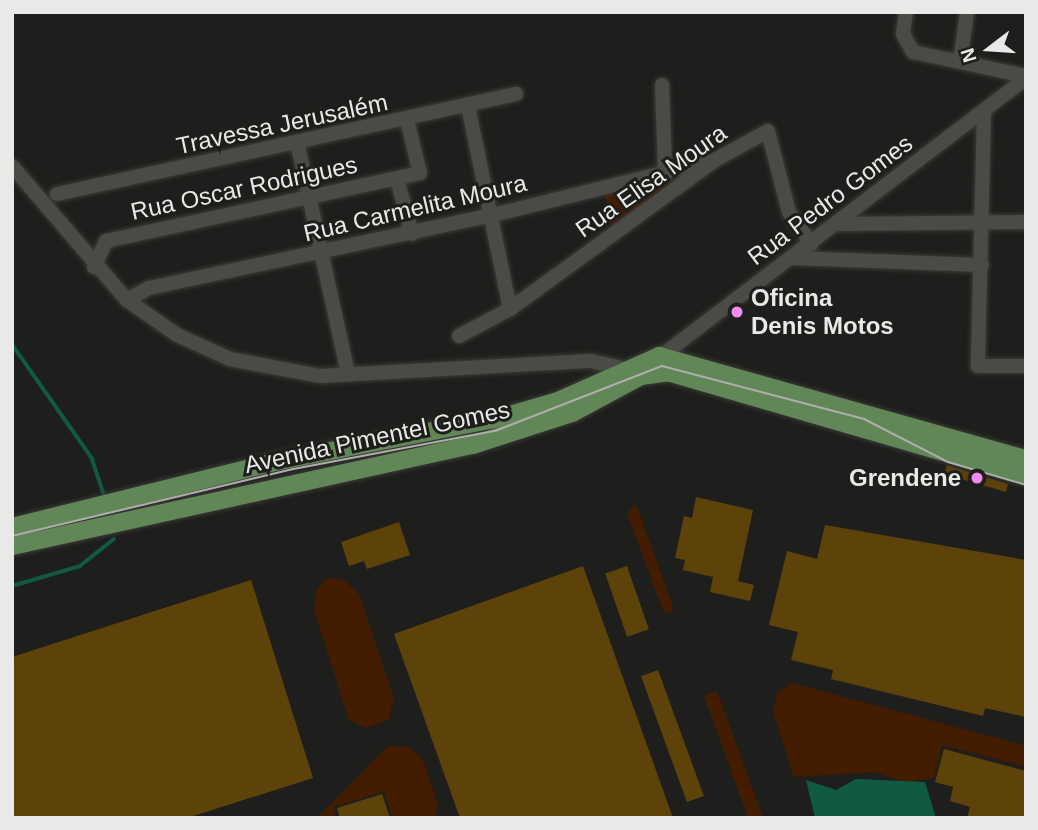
<!DOCTYPE html>
<meta charset="utf-8">
<style>
body{margin:0}
#map{position:relative;width:1038px;height:830px;overflow:hidden;background:#1e1f1c;font-family:Helvetica,sans-serif}
div>[style]{position:absolute}
.green>*{inset:0;background:#441d00;transform-origin:0 0}
.water>*{inset:0;background:#105a44}
.stream>*{height:3.5px;margin:-1.75px;padding:0 1.75px;transform-origin:1.75px;border-radius:1.75px;background:#105a44}
.building>*{inset:0;background:#5d4309;transform-origin:0 0}
.roads{filter:drop-shadow(0 0 2px #3a3a38) drop-shadow(0 0 2px #3a3a38)}
.minor>*{height:14px;margin:-7px;padding:0 7px;transform-origin:7px;border-radius:7px;background:#4a4a47}
.major>*{height:18px;margin:-9px;padding:0 9px;transform-origin:9px;border-radius:9px;background:#628757}
.tram>*{height:2px;margin:-1px;padding:0 1px;transform-origin:1px;border-radius:1px;background:#aeaeac}
.dots>*{width:19px;height:19px;translate:-50% -50%;box-sizing:border-box;border:4px solid #1e1f1c;border-radius:50%}
span{translate:-50% -50%;white-space:nowrap;text-align:center;line-height:1.15;-webkit-text-stroke:6px #1e1f1c;paint-order:stroke}
.street-label{font-size:24px;color:#e9e9e7}
.poi-label{font-size:24px;color:#e9e9e7;font-weight:700}
.left{translate:0 -50%;text-align:left}
.right{translate:-100% -50%;text-align:right}
.frame{position:absolute;inset:0;border:14px solid #e9e9e7;pointer-events:none}
.north{position:absolute;left:954px;top:14px;width:70px;height:70px;-webkit-text-stroke:5px #1e1f1c;paint-order:stroke;rotate:253deg;font-size:19px;font-weight:700;line-height:28px;text-align:center;color:#e9e9e7}
.north::after{content:'';display:block;margin:auto;width:24px;height:32px;background:#e9e9e7;clip-path:polygon(50% 0,100% 100%,50% 72%,0 100%)}
</style>
<div id="map">
<div class="green">
<i style="clip-path:polygon(677px 177px,675px 184px,611px 225px,604px 190px)"></i>
<i style="clip-path:polygon(636px 504px,674px 610px,664px 613px,627px 513px)"></i>
<i style="clip-path:polygon(328px 578px,344px 580px,359px 594px,394px 699px,388px 720px,366px 728px,349px 720px,314px 610px,317px 590px)"></i>
<i style="clip-path:polygon(792px 683px,1026px 746px,1026px 767px,942px 745px,934px 778px,905px 782px,874px 772px,794px 777px,773px 712px,777px 693px)"></i>
<i style="left:717px;top:691px;width:135px;height:14px;rotate:70deg"></i>
<i style="clip-path:polygon(388px 746px,410px 747px,423px 760px,437px 802px,435px 818px,392px 818px,384px 791px,333px 807px,336px 818px,317px 818px)"></i>
</div>
<div class="water">
<i style="clip-path:polygon(856px 779px,925px 782px,936px 818px,815px 818px,806px 780px,836px 790px)"></i>
</div>
<div class="stream">
<i style="left:12px;top:344px;width:139px;rotate:54.9deg"></i>
<i style="left:92px;top:458px;width:41px;rotate:71.6deg"></i>
<i style="left:12px;top:586px;width:71px;rotate:-16.4deg"></i>
<i style="left:80px;top:566px;width:43px;rotate:-38.5deg"></i>
</div>
<div class="building">
<i style="clip-path:polygon(947px 465px,1008px 484px,1006px 492px,944px 474px)"></i>
<i style="clip-path:polygon(696px 497px,753px 510px,738px 581px,754px 585px,750px 601px,710px 592px,713px 577px,683px 570px,685px 560px,675px 558px,684px 516px,692px 518px)"></i>
<i style="clip-path:polygon(399px 522px,410px 555px,367px 569px,364px 561px,349px 566px,341px 542px)"></i>
<i style="clip-path:polygon(825px 525px,1026px 560px,1026px 717px,985px 708px,983px 716px,831px 679px,833px 670px,791px 660px,798px 632px,769px 625px,787px 551px,817px 559px)"></i>
<i style="clip-path:polygon(583px 566px,673px 818px,460px 818px,394px 634px)"></i>
<i style="left:627px;top:566px;width:67px;height:23px;rotate:71deg"></i>
<i style="clip-path:polygon(251px 580px,313px 778px,187px 818px,12px 818px,12px 657px)"></i>
<i style="left:658px;top:670px;width:134px;height:18px;rotate:70deg"></i>
<i style="clip-path:polygon(944px 749px,1026px 771px,1026px 818px,967px 818px,970px 807px,950px 801px,953px 787px,935px 782px)"></i>
<i style="clip-path:polygon(382px 794px,390px 818px,340px 818px,337px 808px)"></i>
</div>
<div class="roads">
<div class="minor">
<i style="left:906px;top:12px;width:22px;rotate:98deg"></i>
<i style="left:903px;top:34px;width:21px;rotate:61deg"></i>
<i style="left:913px;top:52px;width:116px;rotate:12deg"></i>
<i style="left:960px;top:62px;width:50px;rotate:-82deg"></i>
<i style="left:662px;top:85px;width:86px;rotate:88deg"></i>
<i style="left:468px;top:106px;width:207px;rotate:78.3deg"></i>
<i style="left:984px;top:112px;width:254px;rotate:91.4deg"></i>
<i style="left:978px;top:366px;width:48px"></i>
<i style="left:298px;top:146px;width:233px;rotate:77.6deg"></i>
<i style="left:12px;top:166px;width:177px;rotate:49.4deg"></i>
<i style="left:127px;top:300px;width:61px;rotate:35deg"></i>
<i style="left:177px;top:335px;width:58px;rotate:24.4deg"></i>
<i style="left:230px;top:359px;width:92px;rotate:10.7deg"></i>
<i style="left:320px;top:376px;width:271px;rotate:-3.2deg"></i>
<i style="left:591px;top:361px;width:45px;rotate:12.8deg"></i>
<i style="left:397px;top:179px;width:57px;rotate:74.7deg"></i>
<i style="left:57px;top:194px;width:470px;rotate:-12.3deg"></i>
<i style="left:840px;top:224px;width:186px;rotate:-0.6deg"></i>
<i style="left:793px;top:258px;width:189px;rotate:2.1deg"></i>
<i style="left:94px;top:267px;width:29px;rotate:-65deg"></i>
<i style="left:106px;top:241px;width:321px;rotate:-12.2deg"></i>
<i style="left:420px;top:173px;width:55px;rotate:-103.8deg"></i>
<i style="left:127px;top:300px;width:25px;rotate:-29deg"></i>
<i style="left:149px;top:288px;width:348px;rotate:-12deg"></i>
<i style="left:489px;top:216px;width:233px;rotate:-13.9deg"></i>
<i style="left:459px;top:336px;width:58px;rotate:-27.9deg"></i>
<i style="left:510px;top:309px;width:253px;rotate:-36deg"></i>
<i style="left:715px;top:160px;width:60px;rotate:-28.7deg"></i>
<i style="left:768px;top:131px;width:84px;rotate:75.5deg"></i>
<i style="left:789px;top:212px;width:39px;rotate:55deg"></i>
<i style="left:656px;top:360px;width:465px;rotate:-37.3deg"></i>
</div>
<div class="major">
<i style="left:12px;top:527px;width:271px;rotate:-13.9deg"></i>
<i style="left:275px;top:462px;width:229px;rotate:-11.1deg"></i>
<i style="left:500px;top:418px;width:60px;rotate:-16.3deg"></i>
<i style="left:558px;top:401px;width:111px;rotate:-24deg"></i>
<i style="left:659px;top:356px;width:381px;rotate:15.7deg"></i>
<i style="left:12px;top:546px;width:472px;rotate:-12.4deg"></i>
<i style="left:473px;top:445px;width:104px;rotate:-17.9deg"></i>
<i style="left:572px;top:413px;width:78px;rotate:-28.2deg"></i>
<i style="left:641px;top:376px;width:27px;rotate:-8deg"></i>
<i style="left:668px;top:372px;width:373px;rotate:16.2deg"></i>
</div>
</div>
<div class="tram">
<i style="left:12px;top:536px;width:289px;rotate:-13.4deg"></i>
<i style="left:293px;top:469px;width:206px;rotate:-10.7deg"></i>
<i style="left:495px;top:431px;width:179px;rotate:-21.3deg"></i>
<i style="left:662px;top:366px;width:209px;rotate:14.7deg"></i>
<i style="left:864px;top:419px;width:94px;rotate:27.1deg"></i>
<i style="left:948px;top:462px;width:81px;rotate:16.4deg"></i>
</div>
<div class="dots">
<i style="left:737px;top:312px;background:#f389f1"></i>
<i style="left:977px;top:478px;background:#f389f1"></i>
</div>
<div class="street-label">
<span style="left:282px;top:124px;rotate:-12deg">Travessa Jerusalém</span>
<span style="left:651px;top:181px;rotate:-35deg">Rua Elisa Moura</span>
<span style="left:244px;top:188px;rotate:-12deg">Rua Oscar Rodrigues</span>
<span style="left:830px;top:200px;rotate:-37deg">Rua Pedro Gomes</span>
<span style="left:415px;top:208px;rotate:-13deg">Rua Carmelita Moura</span>
<span style="left:377px;top:437px;rotate:-12deg">Avenida Pimentel Gomes</span>
</div>
<div class="poi-label">
<span class="left" style="left:751px;top:312px">Oficina<br>Denis Motos</span>
<span class="right" style="left:961px;top:478px">Grendene</span>
</div>
<div class="frame"></div>
<div class="north">N</div>
</div>
